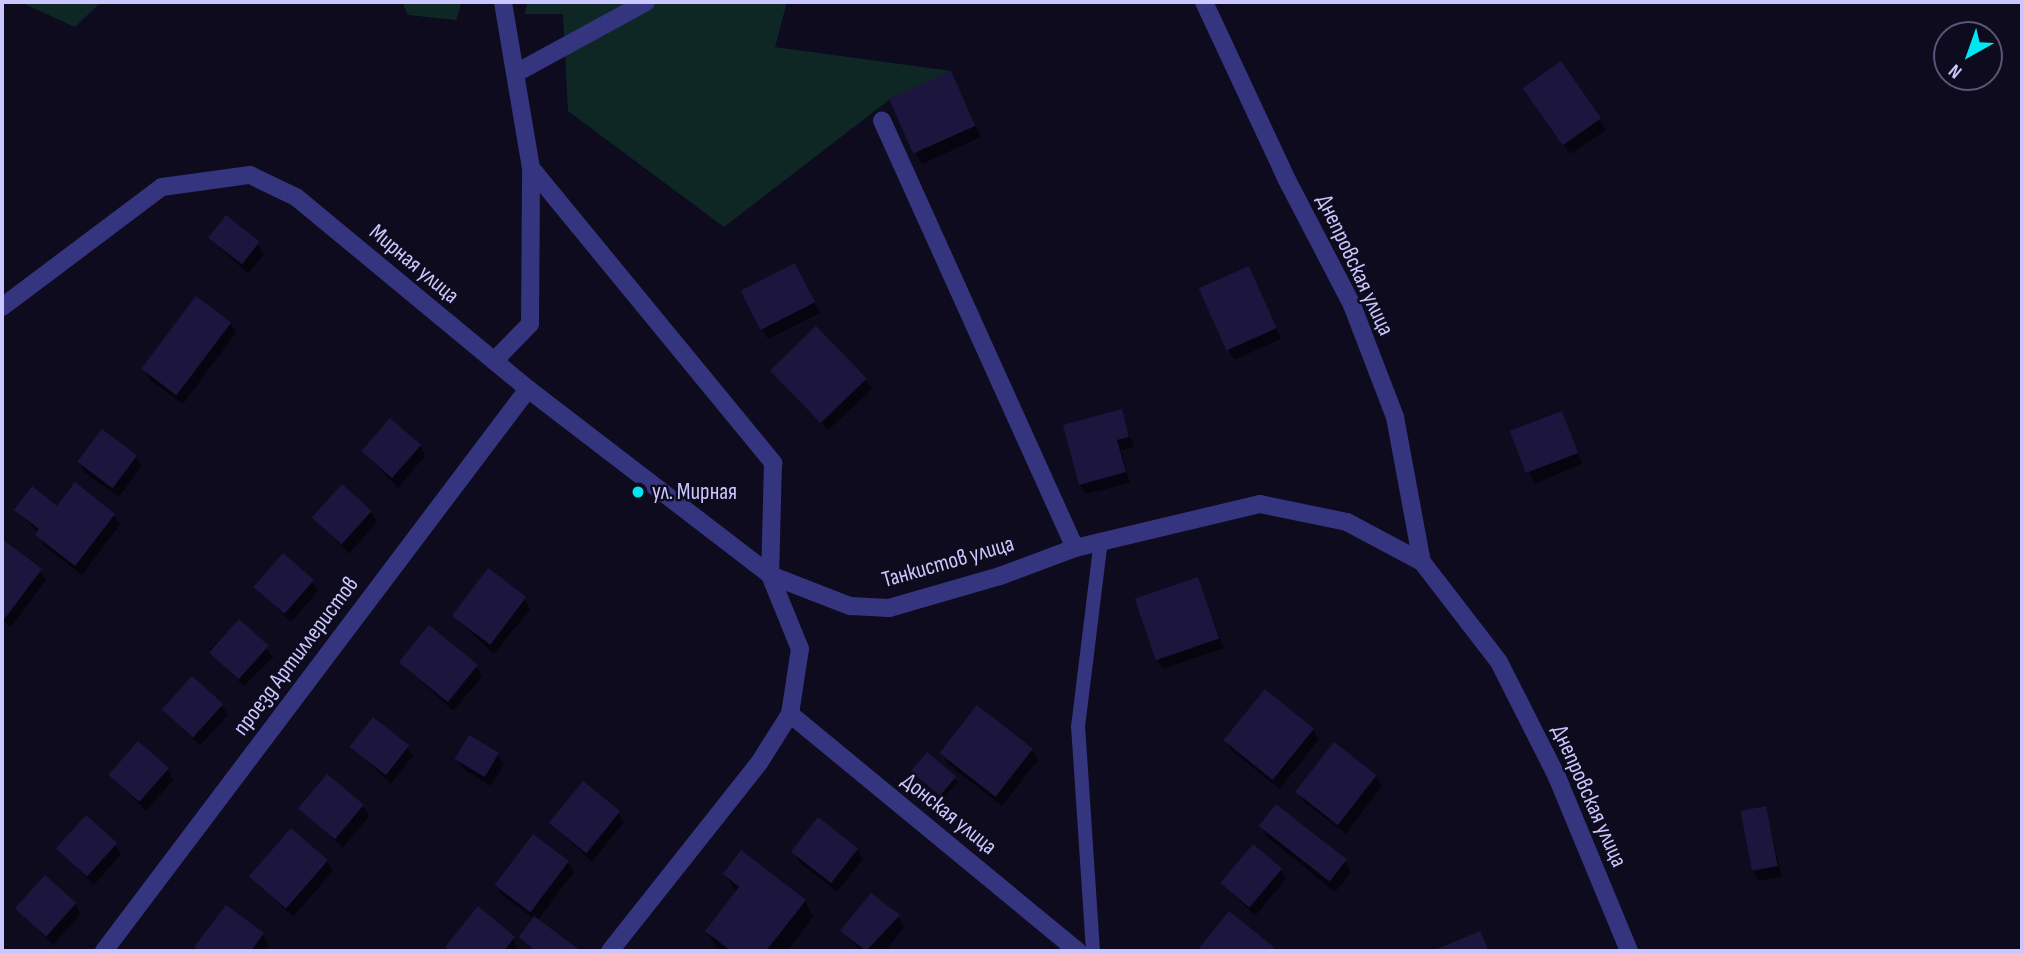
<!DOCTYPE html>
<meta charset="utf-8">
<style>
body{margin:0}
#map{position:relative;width:2024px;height:953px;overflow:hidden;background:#0d0b1d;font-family:"Sofia Sans Condensed",sans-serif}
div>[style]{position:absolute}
.green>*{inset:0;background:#0e2725}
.shadow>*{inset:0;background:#0007;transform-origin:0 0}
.building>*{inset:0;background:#1c163e;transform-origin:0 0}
.service>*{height:14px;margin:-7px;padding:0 7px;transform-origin:7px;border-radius:7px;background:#34357e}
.minor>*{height:18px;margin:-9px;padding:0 9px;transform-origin:9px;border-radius:9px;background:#34357e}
.dots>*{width:19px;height:19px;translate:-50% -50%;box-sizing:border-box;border:4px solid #0d0b1d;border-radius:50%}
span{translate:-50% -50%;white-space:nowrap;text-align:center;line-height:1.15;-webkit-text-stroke:5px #0d0b1d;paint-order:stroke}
.street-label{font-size:23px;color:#cac7ff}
.poi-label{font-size:23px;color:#cac7ff}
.left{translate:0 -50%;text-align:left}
.frame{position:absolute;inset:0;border:4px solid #cac7ff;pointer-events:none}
.north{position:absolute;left:1933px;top:21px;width:70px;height:70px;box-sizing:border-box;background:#0d0b1d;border:2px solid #595677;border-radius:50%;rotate:220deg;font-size:19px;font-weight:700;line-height:28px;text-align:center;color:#cac7ff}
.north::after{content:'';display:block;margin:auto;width:24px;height:32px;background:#00e7f2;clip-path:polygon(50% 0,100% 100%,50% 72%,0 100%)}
</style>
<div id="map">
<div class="green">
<i style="clip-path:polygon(20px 2px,101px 2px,75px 27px)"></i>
<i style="clip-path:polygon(402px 2px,462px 2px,456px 20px,408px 15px)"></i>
<i style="clip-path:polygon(527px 2px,787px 2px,775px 47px,951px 71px,889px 100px,724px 227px,568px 111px,563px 14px,525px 14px)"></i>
</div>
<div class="shadow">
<i style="clip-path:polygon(956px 84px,981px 137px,922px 164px,916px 154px)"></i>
<i style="clip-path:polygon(1531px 99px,1600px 120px,1606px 130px,1570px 154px)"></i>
<i style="clip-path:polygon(210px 238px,258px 244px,264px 254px,248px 274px)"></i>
<i style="clip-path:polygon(800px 276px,820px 313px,768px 339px,762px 329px)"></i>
<i style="clip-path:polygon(1254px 279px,1281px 339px,1234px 360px,1228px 350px)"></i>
<i style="clip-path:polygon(230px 323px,236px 333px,183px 404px,150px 380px,144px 369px)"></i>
<i style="left:816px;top:328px;width:83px;height:61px;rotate:47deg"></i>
<i style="clip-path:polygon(1121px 411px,1134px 447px,1121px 450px,1130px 483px,1086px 494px,1080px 484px)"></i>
<i style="left:1561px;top:414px;width:54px;height:52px;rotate:67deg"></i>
<i style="clip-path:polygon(420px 446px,425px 456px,398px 488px,363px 452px)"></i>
<i style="clip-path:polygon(136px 457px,141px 467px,119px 497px,85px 473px,79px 462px)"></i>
<i style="clip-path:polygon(58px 508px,114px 515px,120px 525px,82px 575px,43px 545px,39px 533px,16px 510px)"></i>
<i style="clip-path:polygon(371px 512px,377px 522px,349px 554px,314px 517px)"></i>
<i style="clip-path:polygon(2px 542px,40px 570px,46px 580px,11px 627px,2px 620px)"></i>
<i style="clip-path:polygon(1197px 579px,1224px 648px,1163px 669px,1157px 659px)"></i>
<i style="clip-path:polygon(312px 581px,318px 591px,291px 622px,255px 587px)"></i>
<i style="clip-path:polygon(525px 599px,530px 609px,494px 654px,452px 615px)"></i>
<i style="left:239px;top:621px;width:50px;height:42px;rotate:46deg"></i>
<i style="clip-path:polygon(400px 662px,476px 666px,482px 677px,453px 711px)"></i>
<i style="clip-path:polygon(222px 705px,228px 715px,200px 746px,165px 710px)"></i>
<i style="clip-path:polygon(977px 708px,1032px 750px,1038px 760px,1002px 806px,948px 764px,942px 754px)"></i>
<i style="clip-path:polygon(1313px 729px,1319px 739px,1280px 789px,1232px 751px,1226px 741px)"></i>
<i style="clip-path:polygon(407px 746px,413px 756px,391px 784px,352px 747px)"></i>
<i style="clip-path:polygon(498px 755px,504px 765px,491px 786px,463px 769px,457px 759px)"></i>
<i style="left:927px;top:755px;width:41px;height:21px;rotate:41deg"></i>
<i style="clip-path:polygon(168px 769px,173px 780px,146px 811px,110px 775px)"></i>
<i style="clip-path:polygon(1376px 776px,1382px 786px,1346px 834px,1304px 802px,1298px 792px)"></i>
<i style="clip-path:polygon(363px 806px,369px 816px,343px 848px,301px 809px)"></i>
<i style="clip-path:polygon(1765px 808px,1782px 877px,1759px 881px,1753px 871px)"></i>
<i style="clip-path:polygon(618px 812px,624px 822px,592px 862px,551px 823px)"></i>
<i style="clip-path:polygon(1261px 826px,1345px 861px,1351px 872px,1335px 892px,1267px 837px)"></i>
<i style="clip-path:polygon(115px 844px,121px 854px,94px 885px,58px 849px)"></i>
<i style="clip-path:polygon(857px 849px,863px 859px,837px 892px,799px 862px,793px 852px)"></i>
<i style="clip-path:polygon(327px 861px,333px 871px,293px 917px,251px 876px)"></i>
<i style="clip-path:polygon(568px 862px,574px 872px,537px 921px,578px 951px,533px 951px,521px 937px,534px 919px,502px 895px,496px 885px)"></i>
<i style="clip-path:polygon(1280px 869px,1286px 879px,1255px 916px,1222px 883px)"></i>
<i style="clip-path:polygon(725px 875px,805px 902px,813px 917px,787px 951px,722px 951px,716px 947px,707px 931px,737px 893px)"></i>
<i style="clip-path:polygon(75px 904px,81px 914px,53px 945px,18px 909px)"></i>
<i style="clip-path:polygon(898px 917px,904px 927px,885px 951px,861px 951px,842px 931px)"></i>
<i style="clip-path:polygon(263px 935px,269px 945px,264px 951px,199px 951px,196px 947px)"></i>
<i style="clip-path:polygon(514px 938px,517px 951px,449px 951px,447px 948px)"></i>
</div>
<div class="building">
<i style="left:1561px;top:61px;width:70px;height:47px;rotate:55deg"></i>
<i style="left:951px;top:71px;width:60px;height:68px;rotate:66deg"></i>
<i style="left:226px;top:215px;width:43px;height:29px;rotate:38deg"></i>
<i style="left:795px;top:263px;width:44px;height:61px;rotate:63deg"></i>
<i style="left:1249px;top:266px;width:68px;height:55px;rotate:66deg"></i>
<i style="left:196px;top:296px;width:44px;height:91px;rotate:37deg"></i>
<i style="left:816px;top:326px;width:73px;height:64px;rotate:46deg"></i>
<i style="clip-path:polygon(1122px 409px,1129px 437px,1117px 440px,1126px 472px,1079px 485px,1063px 425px)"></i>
<i style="left:1562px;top:411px;width:45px;height:56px;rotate:69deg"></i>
<i style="left:390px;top:418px;width:41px;height:44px;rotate:41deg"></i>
<i style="left:102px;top:429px;width:44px;height:41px;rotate:37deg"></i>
<i style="clip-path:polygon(75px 482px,115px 514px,75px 566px,35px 535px,39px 529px,14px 510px,32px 486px,57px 506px)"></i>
<i style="left:342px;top:484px;width:40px;height:45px;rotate:42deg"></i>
<i style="clip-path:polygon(2px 539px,42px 569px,5px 618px,2px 616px)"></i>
<i style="left:283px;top:553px;width:41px;height:45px;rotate:41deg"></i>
<i style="left:488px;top:568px;width:48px;height:60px;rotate:37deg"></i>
<i style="left:1198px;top:577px;width:65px;height:67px;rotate:71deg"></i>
<i style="left:239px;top:619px;width:40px;height:45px;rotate:42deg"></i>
<i style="left:429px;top:625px;width:63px;height:48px;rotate:39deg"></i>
<i style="left:192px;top:676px;width:42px;height:45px;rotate:42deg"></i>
<i style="left:1265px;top:689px;width:63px;height:66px;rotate:39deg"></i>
<i style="left:977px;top:705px;width:71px;height:61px;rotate:38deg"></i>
<i style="left:373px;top:717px;width:46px;height:38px;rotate:38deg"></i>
<i style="left:469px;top:735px;width:35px;height:28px;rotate:31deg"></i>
<i style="left:138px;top:741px;width:41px;height:45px;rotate:41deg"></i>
<i style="left:1334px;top:742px;width:54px;height:63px;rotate:38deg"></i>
<i style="left:927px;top:752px;width:38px;height:25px;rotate:40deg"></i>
<i style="left:327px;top:774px;width:48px;height:45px;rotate:40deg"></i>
<i style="left:583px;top:781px;width:48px;height:54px;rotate:39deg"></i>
<i style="left:1276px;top:804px;width:90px;height:28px;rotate:38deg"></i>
<i style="left:1766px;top:806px;width:61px;height:26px;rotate:79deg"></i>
<i style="left:86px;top:815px;width:42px;height:45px;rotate:42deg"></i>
<i style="left:818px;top:817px;width:51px;height:44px;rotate:38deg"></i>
<i style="left:291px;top:828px;width:49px;height:64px;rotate:41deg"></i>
<i style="left:533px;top:834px;width:45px;height:64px;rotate:37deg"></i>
<i style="left:1253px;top:844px;width:38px;height:51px;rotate:40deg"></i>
<i style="clip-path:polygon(741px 850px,806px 900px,766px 951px,731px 951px,705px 931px,739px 887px,723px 874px)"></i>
<i style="left:45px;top:875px;width:42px;height:45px;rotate:42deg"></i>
<i style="clip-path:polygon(871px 893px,900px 915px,866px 951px,840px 931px)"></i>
<i style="clip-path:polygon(226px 905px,264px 933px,251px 951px,200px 951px,194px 947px)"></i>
<i style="clip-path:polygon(478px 906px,515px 937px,504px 951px,449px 951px,445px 947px)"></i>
<i style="clip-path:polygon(1229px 911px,1274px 947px,1271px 951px,1197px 951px)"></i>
<i style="clip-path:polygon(534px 916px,581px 951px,535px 951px,519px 937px)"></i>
<i style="clip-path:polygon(1480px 931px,1489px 951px,1432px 951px)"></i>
</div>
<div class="service">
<i style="left:1093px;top:951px;width:225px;rotate:-93.8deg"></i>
<i style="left:1078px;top:727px;width:187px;rotate:-83deg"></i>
</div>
<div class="minor">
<i style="left:1204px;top:2px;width:196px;rotate:65deg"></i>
<i style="left:1287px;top:180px;width:141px;rotate:62.5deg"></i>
<i style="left:1352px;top:305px;width:120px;rotate:69deg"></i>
<i style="left:1395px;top:417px;width:147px;rotate:79.5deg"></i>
<i style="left:516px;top:73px;width:148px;rotate:-28.6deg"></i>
<i style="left:531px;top:168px;width:382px;rotate:50.6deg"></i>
<i style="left:773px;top:463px;width:112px;rotate:91.5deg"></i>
<i style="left:2px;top:307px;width:200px;rotate:-36.9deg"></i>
<i style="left:162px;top:187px;width:89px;rotate:-7.8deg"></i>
<i style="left:250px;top:175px;width:51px;rotate:25.6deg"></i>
<i style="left:296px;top:197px;width:301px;rotate:39.6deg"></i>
<i style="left:528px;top:389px;width:305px;rotate:37.5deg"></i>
<i style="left:494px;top:361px;width:52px;rotate:-45.8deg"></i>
<i style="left:530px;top:324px;width:156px;rotate:-89.6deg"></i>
<i style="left:531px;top:168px;width:168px;rotate:-99.6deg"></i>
<i style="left:1075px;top:548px;width:190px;rotate:-13.4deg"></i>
<i style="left:1260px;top:504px;width:89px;rotate:11.7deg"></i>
<i style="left:1347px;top:522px;width:85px;rotate:28.1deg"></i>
<i style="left:1422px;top:562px;width:126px;rotate:52.4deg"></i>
<i style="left:1499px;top:662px;width:129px;rotate:63.2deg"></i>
<i style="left:1557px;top:777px;width:188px;rotate:67.5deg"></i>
<i style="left:790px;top:714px;width:373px;rotate:39.5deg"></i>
<i style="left:104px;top:951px;width:704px;rotate:-52.97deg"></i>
<i style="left:610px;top:951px;width:240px;rotate:-51.6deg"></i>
<i style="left:759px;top:763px;width:58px;rotate:-57.7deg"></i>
<i style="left:790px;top:714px;width:66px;rotate:-81.3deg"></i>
<i style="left:800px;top:649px;width:80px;rotate:-112.1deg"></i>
<i style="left:770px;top:575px;width:86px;rotate:21.2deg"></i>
<i style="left:850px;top:606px;width:39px;rotate:3deg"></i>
<i style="left:889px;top:608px;width:116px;rotate:-16.1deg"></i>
<i style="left:1000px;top:576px;width:80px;rotate:-20.5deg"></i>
<i style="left:1075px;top:548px;width:469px;rotate:-114.3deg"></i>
</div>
<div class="dots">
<i style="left:638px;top:492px;background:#00e7f2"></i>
</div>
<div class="street-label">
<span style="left:414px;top:264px;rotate:40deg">Мирная улица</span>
<span style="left:1355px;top:265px;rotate:65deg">Днепровская улица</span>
<span style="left:948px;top:562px;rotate:-16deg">Танкистов улица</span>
<span style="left:296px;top:656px;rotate:-53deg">проезд Артиллеристов</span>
<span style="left:1589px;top:796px;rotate:66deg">Днепровская улица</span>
<span style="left:949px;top:814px;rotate:39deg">Донская улица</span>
</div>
<div class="poi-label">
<span class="left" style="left:652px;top:492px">ул. Мирная</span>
</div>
<div class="frame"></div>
<div class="north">N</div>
</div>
